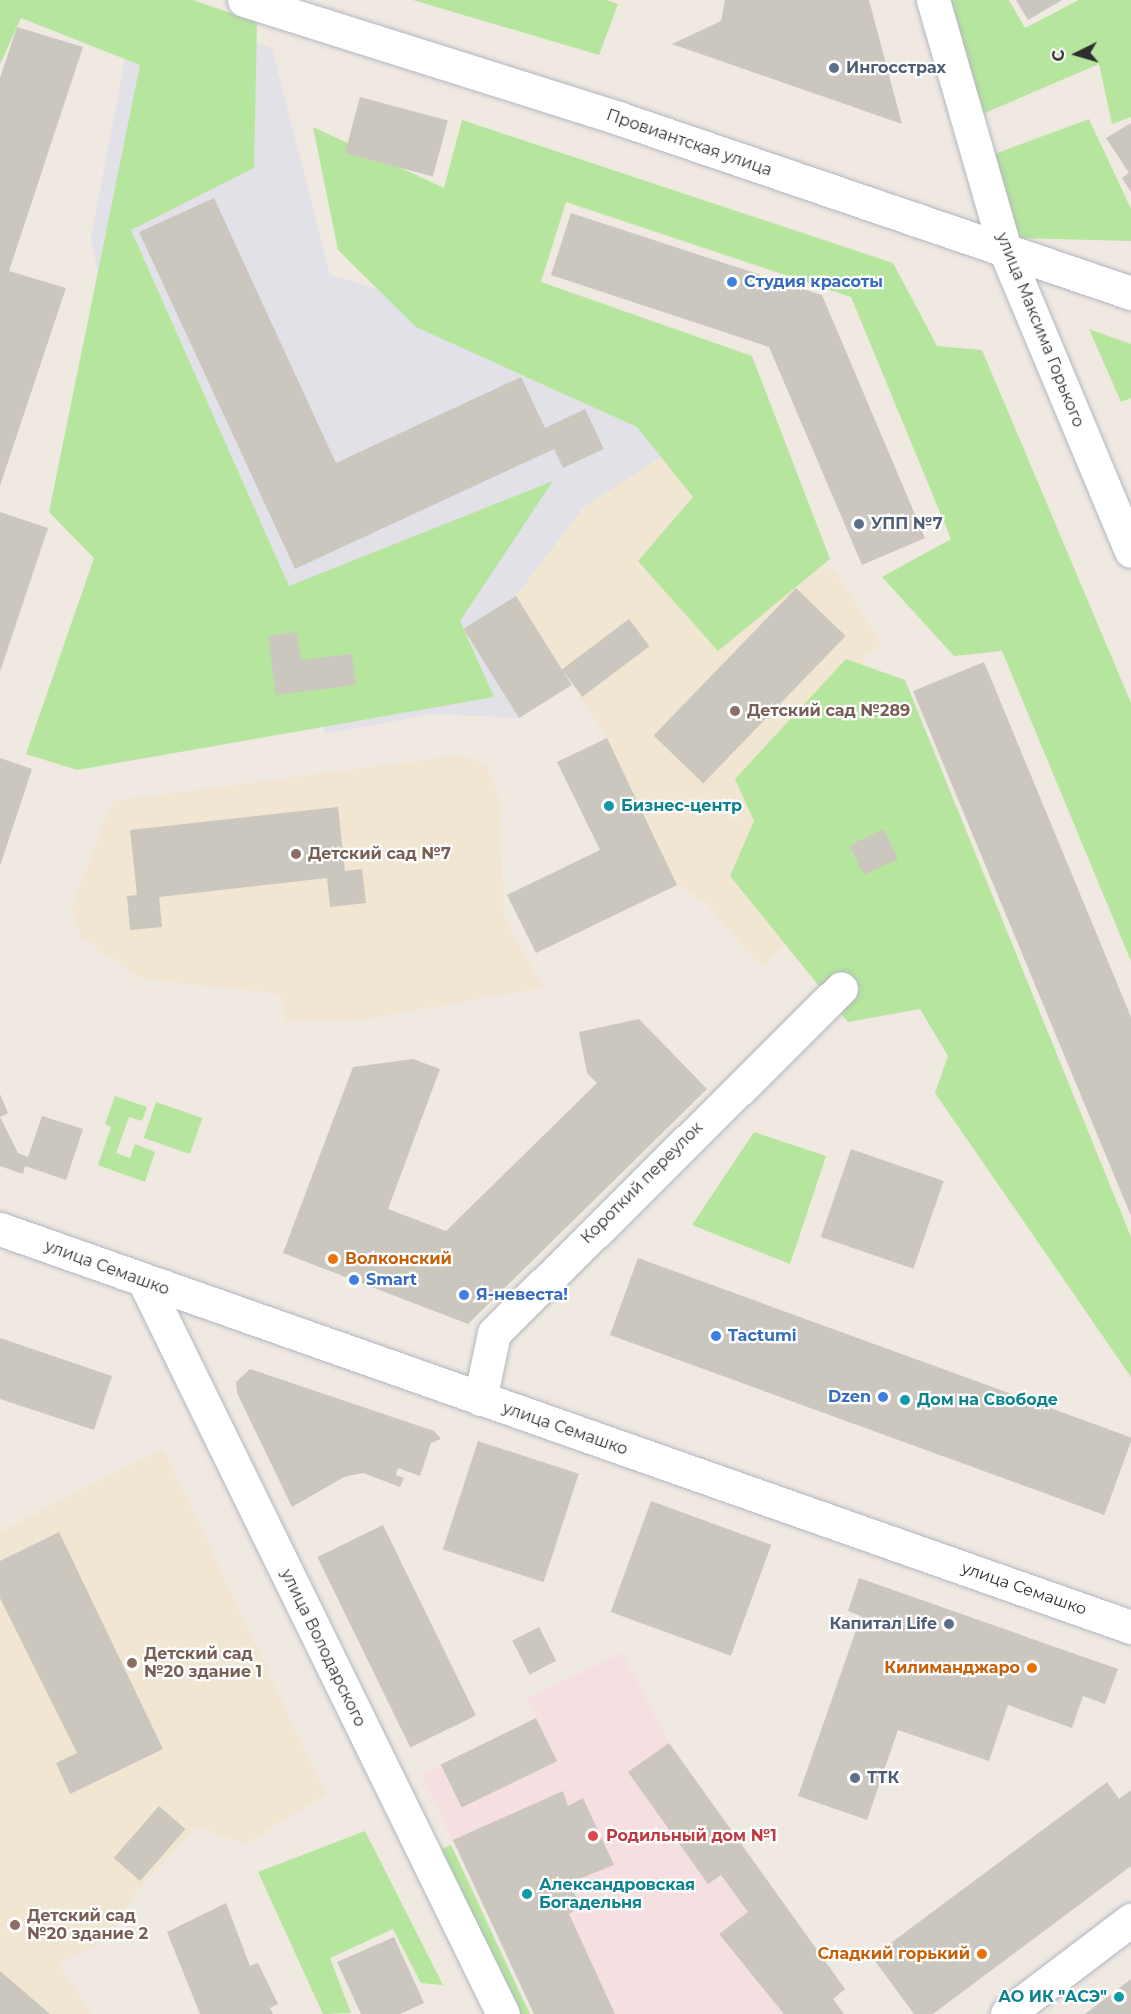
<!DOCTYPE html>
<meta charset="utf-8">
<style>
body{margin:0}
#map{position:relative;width:1131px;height:2014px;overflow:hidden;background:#efe9e1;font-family:Montserrat,sans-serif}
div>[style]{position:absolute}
.industrial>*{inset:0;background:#e3e1e8}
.education>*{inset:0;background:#f0e6d1}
.medical>*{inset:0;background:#f5dfe0}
.green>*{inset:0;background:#b6e59e;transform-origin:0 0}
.building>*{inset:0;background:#cbc7bf;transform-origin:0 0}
.roads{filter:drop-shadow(0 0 2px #b4b7c1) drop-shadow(0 0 2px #b4b7c1)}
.minor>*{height:33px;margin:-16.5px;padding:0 16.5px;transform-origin:16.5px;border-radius:16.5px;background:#fff}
.tertiary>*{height:33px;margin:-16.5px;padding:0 16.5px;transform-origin:16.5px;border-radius:16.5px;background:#fff}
.secondary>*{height:33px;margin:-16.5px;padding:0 16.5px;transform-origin:16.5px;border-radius:16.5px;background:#fff}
.dots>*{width:16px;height:16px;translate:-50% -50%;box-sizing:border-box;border:3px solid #fff;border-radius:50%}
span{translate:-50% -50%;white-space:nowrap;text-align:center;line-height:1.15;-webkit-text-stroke:4.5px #fff;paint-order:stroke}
.service-label{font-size:16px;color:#4e5e75;font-weight:700}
.left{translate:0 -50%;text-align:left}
.right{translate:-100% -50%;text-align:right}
.street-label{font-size:16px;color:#2e2e2e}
.shop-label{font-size:16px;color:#366cbe;font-weight:700}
.education-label{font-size:16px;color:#785e54;font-weight:700}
.culture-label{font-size:16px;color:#0d838f;font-weight:700}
.food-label{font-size:16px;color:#c56008;font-weight:700}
.health-label{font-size:16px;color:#be3a42;font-weight:700}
.north{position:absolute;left:1047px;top:24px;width:60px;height:60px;-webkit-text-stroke:4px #fff;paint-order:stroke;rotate:265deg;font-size:16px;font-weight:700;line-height:24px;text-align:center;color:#2e2e2e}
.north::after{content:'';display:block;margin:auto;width:21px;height:27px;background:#2e2e2e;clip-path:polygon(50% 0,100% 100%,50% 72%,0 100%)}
</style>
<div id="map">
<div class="industrial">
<i style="clip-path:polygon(135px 6px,272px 48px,330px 275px,517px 330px,642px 417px,666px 454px,584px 507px,516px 596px,572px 685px,519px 718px,432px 714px,325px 734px,319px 690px,174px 645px,91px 238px)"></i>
</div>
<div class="education">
<i style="clip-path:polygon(666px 454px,730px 527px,835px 571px,882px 645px,862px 658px,890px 736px,850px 880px,762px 968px,704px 901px,677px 885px,607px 738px,516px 596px,584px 507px)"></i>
<i style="clip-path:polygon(462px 755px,487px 767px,499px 800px,504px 916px,543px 988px,358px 1020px,286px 1022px,280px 994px,142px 979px,80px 937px,72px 907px,112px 801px)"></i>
<i style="clip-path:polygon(164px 1449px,326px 1795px,245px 1844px,198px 1827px,133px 1895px,111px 1937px,59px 1964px,91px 2014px,0 2014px,0 1532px)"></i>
</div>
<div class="medical">
<i style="clip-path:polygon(622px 1653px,669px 1743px,845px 1989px,833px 1999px,844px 2014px,534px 2014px,422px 1775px,536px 1719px,527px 1699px)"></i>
</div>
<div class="green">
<i style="clip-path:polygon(0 0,193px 0,257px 22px,254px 168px,131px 230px,289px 586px,553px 481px,460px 621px,494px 697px,77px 770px,26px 754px,94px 558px,49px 512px,140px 65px,21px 18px,0 64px)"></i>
<i style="clip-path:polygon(413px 0,606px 0,618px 4px,599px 55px)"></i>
<i style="clip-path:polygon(948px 0,1009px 0,1025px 28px,1079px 0,1131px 0,1131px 117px,1112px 124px,1099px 64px,980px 115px)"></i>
<i style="clip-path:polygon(1089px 119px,1131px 209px,1131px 241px,1016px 238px,989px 156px)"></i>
<i style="clip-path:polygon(462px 120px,893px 263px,937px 346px,982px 350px,1131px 703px,1131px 961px,1002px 651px,954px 656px,882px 577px,951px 539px,851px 297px,566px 202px,541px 282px,752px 356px,830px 559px,718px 651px,638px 561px,693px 497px,637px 427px,416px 327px,338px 250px,313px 127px,444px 188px)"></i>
<i style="clip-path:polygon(1089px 329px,1131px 344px,1131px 398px,1121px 402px)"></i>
<i style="clip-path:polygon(846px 659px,905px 680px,1131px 1237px,1131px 1377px,935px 1093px,948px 1056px,920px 1009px,848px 1022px,730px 876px,754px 821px,735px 779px)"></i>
<i style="clip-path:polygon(115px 1096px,147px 1107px,142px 1121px,129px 1117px,116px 1153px,130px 1158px,135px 1144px,155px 1152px,145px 1182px,98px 1165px,111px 1127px,105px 1124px)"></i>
<i style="left:156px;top:1102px;width:49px;height:38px;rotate:19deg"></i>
<i style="clip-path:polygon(754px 1132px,826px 1156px,790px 1264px,692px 1225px)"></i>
<i style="clip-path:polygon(365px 1831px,443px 1985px,421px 1983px,393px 1929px,330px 1958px,351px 2013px,323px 2014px,258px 1872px)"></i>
<i style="left:451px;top:1845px;width:187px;height:17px;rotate:65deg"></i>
</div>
<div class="building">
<i style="clip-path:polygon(725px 0,869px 0,902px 124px,672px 44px,721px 21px)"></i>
<i style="clip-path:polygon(1016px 0,1062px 0,1028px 20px)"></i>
<i style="clip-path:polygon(17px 27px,83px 47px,9px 271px,66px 288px,0 486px,0 78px)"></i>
<i style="left:360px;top:97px;width:91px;height:58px;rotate:15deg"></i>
<i style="clip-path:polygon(1131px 123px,1131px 192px,1122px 178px,1129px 173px,1106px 138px)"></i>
<i style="clip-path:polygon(214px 198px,336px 463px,521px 377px,545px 428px,585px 409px,604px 449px,563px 468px,554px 449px,295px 569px,139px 232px)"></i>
<i style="clip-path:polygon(571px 213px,822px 295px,925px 538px,862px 565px,769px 347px,551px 275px)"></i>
<i style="clip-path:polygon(0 512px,48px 528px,0 672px)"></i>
<i style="left:796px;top:588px;width:69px;height:205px;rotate:44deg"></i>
<i style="left:516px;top:596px;width:105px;height:62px;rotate:58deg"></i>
<i style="left:629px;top:619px;width:34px;height:84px;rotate:53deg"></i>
<i style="clip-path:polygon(297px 632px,301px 660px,352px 654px,356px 685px,276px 695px,268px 636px)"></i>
<i style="clip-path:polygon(984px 662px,1131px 1017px,1131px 1216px,913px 691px)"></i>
<i style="clip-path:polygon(607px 738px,677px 885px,536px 953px,507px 895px,600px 850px,557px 762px)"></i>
<i style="clip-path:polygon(0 758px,32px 769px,0 866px)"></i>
<i style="clip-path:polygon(338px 807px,345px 871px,362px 869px,366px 903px,330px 907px,327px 878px,159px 897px,162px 927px,130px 930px,127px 896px,137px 895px,130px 830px)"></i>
<i style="left:884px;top:829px;width:33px;height:38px;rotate:65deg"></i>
<i style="clip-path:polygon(639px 1019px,707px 1089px,468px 1324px,283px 1253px,353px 1067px,413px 1059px,440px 1069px,388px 1209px,446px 1231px,597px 1083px,587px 1073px,579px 1032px)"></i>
<i style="clip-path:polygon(0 1094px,8px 1113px,0 1117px,18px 1153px,28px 1157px,42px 1116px,83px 1129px,66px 1180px,25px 1166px,23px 1174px,0 1166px)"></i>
<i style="left:851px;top:1149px;width:98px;height:93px;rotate:19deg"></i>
<i style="left:638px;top:1258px;width:526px;height:82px;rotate:20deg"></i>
<i style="clip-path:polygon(0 1338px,112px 1376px,94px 1430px,0 1399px)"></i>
<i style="clip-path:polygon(250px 1369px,434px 1431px,441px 1439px,431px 1443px,420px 1476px,398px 1468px,396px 1475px,404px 1478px,400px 1487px,363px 1473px,344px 1477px,292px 1507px,237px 1393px,236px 1382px)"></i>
<i style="left:478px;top:1441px;width:106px;height:114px;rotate:18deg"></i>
<i style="left:651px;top:1501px;width:128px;height:118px;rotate:20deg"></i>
<i style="left:383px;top:1525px;width:212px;height:73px;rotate:64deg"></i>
<i style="clip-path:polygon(59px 1532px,163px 1749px,70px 1794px,56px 1763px,77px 1753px,0 1598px,0 1561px)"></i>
<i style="clip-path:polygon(859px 1578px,1118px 1669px,1105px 1704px,1083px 1696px,1072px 1728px,1008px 1705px,989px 1761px,898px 1730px,867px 1820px,798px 1796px,861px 1616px,848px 1611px)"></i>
<i style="left:539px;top:1627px;width:38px;height:30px;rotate:63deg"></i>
<i style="left:536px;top:1718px;width:48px;height:106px;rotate:64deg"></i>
<i style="clip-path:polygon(669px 1743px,845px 1989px,833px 1999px,844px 2014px,784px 2014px,719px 1934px,748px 1912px,721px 1875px,708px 1884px,628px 1772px)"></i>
<i style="clip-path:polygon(1107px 1782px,1119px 1799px,1131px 1790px,1131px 1866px,933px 2014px,914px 2014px,872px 1957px)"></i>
<i style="clip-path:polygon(563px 1791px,568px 1806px,583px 1798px,614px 1865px,569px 1883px,581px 1906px,569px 1914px,615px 2014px,534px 2014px,453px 1840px)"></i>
<i style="left:159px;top:1806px;width:35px;height:69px;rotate:41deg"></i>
<i style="clip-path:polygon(226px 1903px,250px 1966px,258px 1963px,278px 2004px,270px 2008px,273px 2014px,200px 2014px,167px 1932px)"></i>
<i style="clip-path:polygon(394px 1937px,424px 2003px,400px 2014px,361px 2014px,337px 1962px)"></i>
<i style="clip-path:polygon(0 1971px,50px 2014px,0 2014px)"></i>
<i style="clip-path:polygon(1131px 1979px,1131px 2014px,1085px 2014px)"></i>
</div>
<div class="roads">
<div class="minor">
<i style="left:244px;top:0;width:392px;rotate:17.5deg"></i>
<i style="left:618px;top:118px;width:542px;rotate:18.84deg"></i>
<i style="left:144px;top:1281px;width:816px;rotate:63.91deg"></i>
<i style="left:480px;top:1399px;width:67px;rotate:-78deg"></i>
<i style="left:494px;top:1333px;width:489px;rotate:-44.8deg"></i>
</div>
<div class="tertiary">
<i style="left:933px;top:0;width:260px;rotate:73.9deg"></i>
<i style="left:1005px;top:250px;width:326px;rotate:67.3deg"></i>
<i style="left:0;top:1229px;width:1199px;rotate:19.39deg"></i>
</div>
<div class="secondary">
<i style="left:1007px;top:2014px;width:156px;rotate:-37.2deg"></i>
</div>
</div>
<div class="dots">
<i style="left:834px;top:68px;background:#5c6f8a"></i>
<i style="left:732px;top:282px;background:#3f7fe0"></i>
<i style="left:859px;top:524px;background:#5c6f8a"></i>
<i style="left:735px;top:711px;background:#8d6e63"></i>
<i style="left:609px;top:806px;background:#0f9aa8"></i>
<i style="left:296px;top:854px;background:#8d6e63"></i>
<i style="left:333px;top:1259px;background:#e8710a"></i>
<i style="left:354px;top:1280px;background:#3f7fe0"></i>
<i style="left:464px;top:1295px;background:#3f7fe0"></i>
<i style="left:716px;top:1336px;background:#3f7fe0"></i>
<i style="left:883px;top:1397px;background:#3f7fe0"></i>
<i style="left:905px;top:1400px;background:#0f9aa8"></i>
<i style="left:949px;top:1624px;background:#5c6f8a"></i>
<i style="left:132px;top:1663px;background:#8d6e63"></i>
<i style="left:1032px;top:1668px;background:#e8710a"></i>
<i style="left:855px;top:1778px;background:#5c6f8a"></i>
<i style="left:593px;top:1836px;background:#e0444e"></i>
<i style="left:527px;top:1894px;background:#0f9aa8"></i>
<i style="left:15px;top:1925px;background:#8d6e63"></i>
<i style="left:982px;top:1954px;background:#e8710a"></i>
<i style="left:1119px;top:1997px;background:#0f9aa8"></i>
</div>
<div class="service-label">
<span class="left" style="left:846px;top:68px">Ингосстрах</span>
<span class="left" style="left:871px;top:524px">УПП №7</span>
<span class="right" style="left:937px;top:1624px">Капитал Life</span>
<span class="left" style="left:867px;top:1778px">ТТК</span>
</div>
<div class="street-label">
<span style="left:689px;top:143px;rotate:19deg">Провиантская улица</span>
<span style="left:1040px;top:330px;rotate:68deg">улица Максима Горького</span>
<span style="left:642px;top:1183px;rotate:-45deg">Короткий переулок</span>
<span style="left:107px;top:1268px;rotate:20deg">улица Семашко</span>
<span style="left:565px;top:1429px;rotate:19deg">улица Семашко</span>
<span style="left:1024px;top:1589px;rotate:19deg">улица Семашко</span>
<span style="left:323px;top:1648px;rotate:64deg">улица Володарского</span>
</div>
<div class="shop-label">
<span class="left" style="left:744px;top:282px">Студия красоты</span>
<span class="left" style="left:366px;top:1280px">Smart</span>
<span class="left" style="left:476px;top:1295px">Я-невеста!</span>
<span class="left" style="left:728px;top:1336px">Tactumi</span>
<span class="right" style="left:871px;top:1397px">Dzen</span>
</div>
<div class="education-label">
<span class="left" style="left:747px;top:711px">Детский сад №289</span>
<span class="left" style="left:308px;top:854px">Детский сад №7</span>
<span class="left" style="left:144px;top:1663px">Детский сад<br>№20 здание 1</span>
<span class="left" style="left:27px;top:1925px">Детский сад<br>№20 здание 2</span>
</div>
<div class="culture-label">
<span class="left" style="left:621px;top:806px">Бизнес-центр</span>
<span class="left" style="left:917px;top:1400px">Дом на Свободе</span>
<span class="left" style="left:539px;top:1894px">Александровская<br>Богадельня</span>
<span class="right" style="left:1107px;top:1997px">АО ИК "АСЭ"</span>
</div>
<div class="food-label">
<span class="left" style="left:345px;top:1259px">Волконский</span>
<span class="right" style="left:1020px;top:1668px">Килиманджаро</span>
<span class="right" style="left:970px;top:1954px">Сладкий горький</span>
</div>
<div class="health-label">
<span class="left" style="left:606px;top:1836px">Родильный дом №1</span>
</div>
<div class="north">С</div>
</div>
